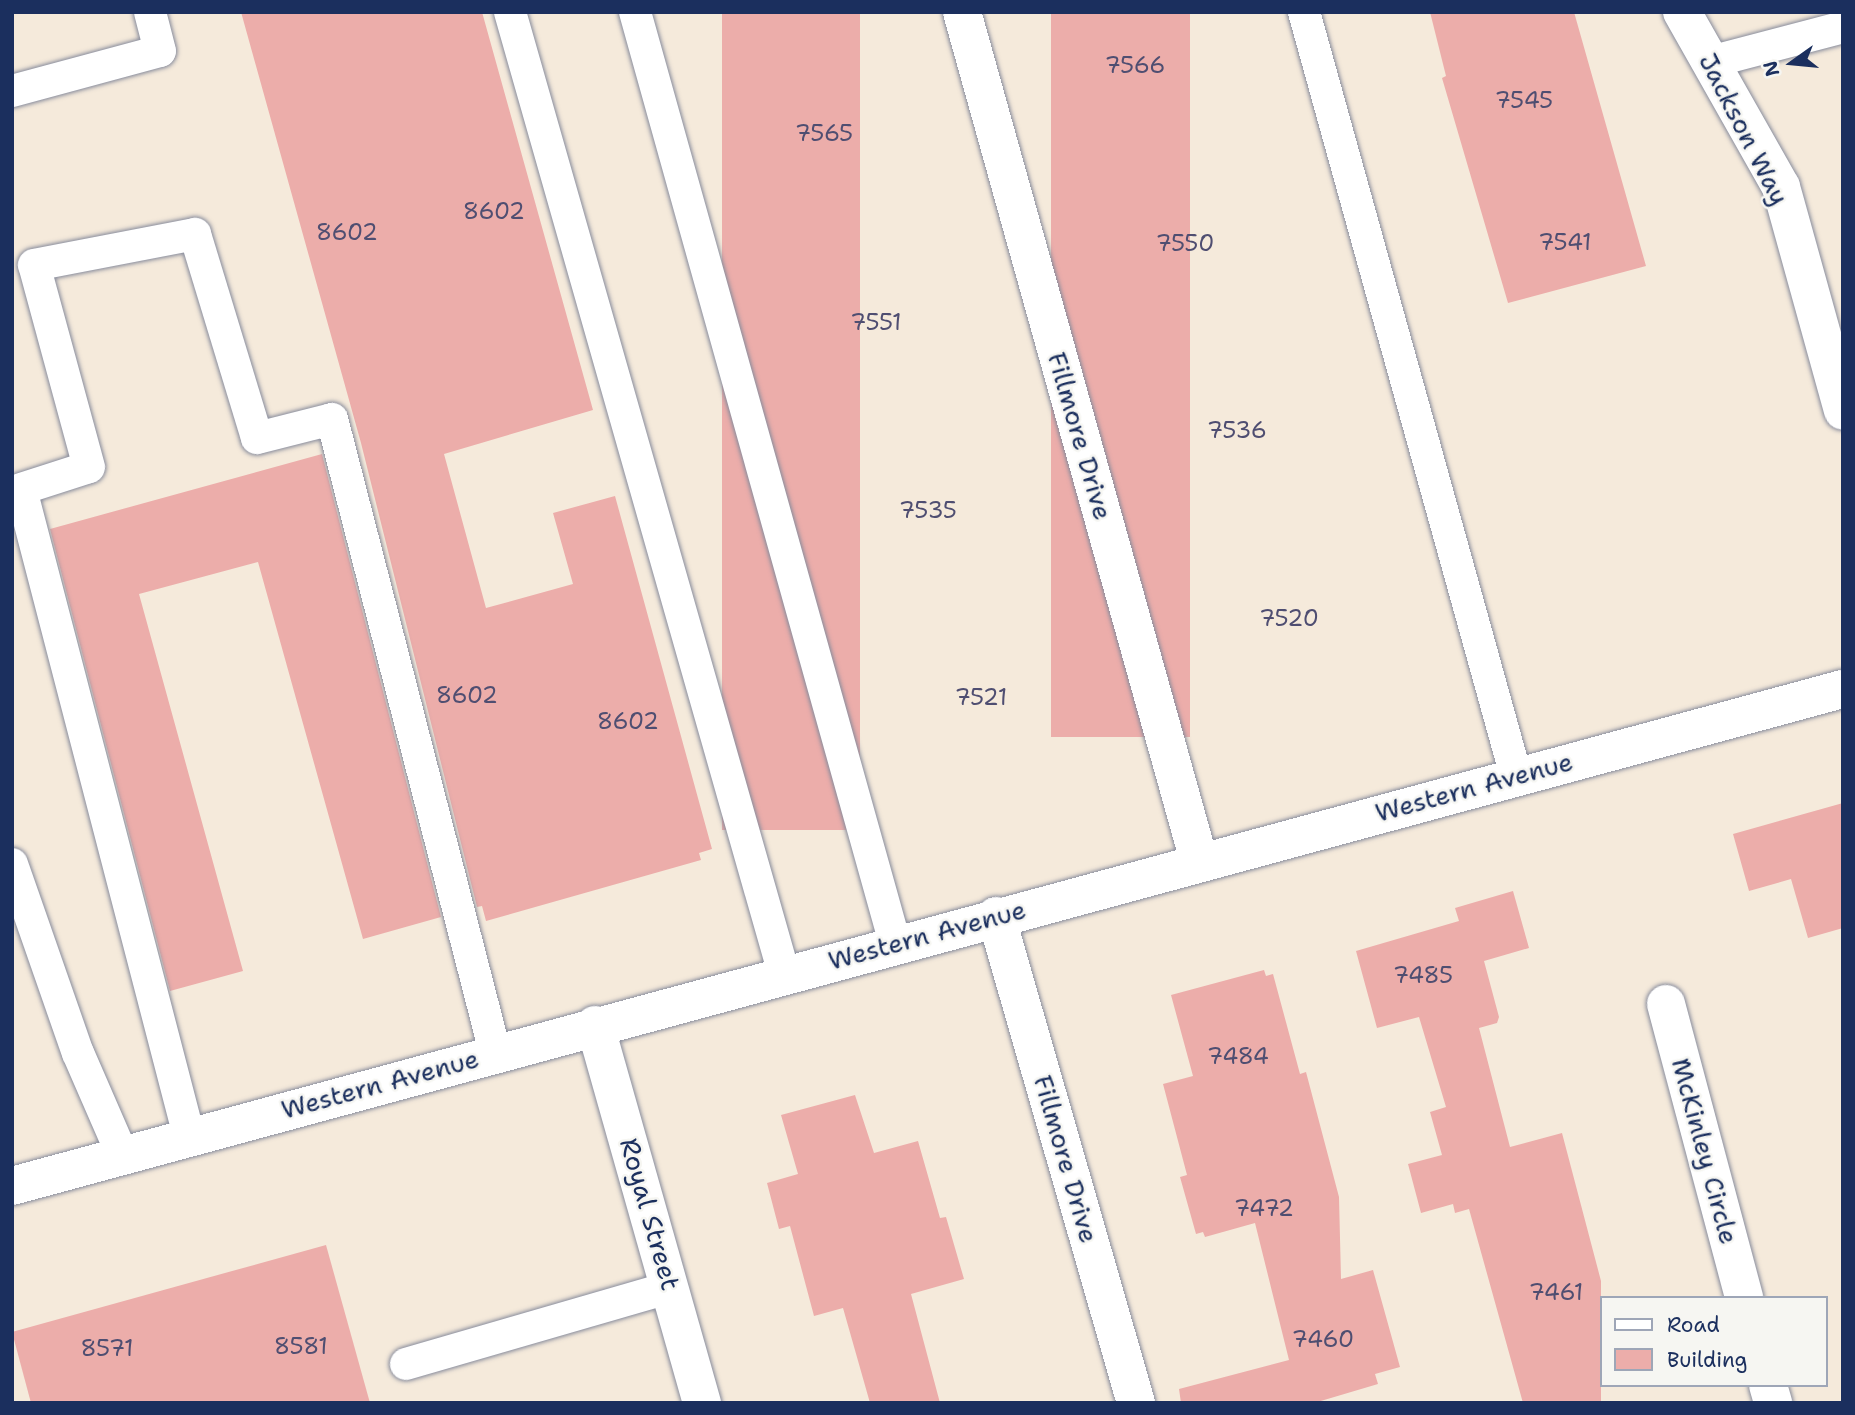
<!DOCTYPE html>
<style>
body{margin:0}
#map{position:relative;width:1855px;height:1415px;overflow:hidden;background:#f5eadb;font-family:"Shantell Sans",sans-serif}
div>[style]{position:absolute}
.building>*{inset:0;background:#ecadaa;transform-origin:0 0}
.roads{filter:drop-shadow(0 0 2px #888c9c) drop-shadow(0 0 2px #888c9c)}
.service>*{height:32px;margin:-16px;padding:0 16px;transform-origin:16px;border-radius:16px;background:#fff}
.minor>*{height:38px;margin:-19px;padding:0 19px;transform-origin:19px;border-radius:19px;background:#fff}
.secondary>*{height:38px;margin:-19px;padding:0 19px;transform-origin:19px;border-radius:19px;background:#fff}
span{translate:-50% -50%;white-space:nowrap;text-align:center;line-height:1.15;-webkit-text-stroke:5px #f6f6f2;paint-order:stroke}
.number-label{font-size:23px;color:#4f4e71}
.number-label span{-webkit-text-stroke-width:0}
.street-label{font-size:26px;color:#1b2f5e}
.frame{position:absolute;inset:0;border:14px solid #1b2f5e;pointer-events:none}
.legend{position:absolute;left:1600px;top:1296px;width:228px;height:91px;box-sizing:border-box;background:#f6f6f2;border:2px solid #9ea6b7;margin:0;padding:9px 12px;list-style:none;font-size:21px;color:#1b2f5e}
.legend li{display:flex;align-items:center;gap:14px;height:35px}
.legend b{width:35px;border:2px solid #9ea6b7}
.north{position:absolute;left:1757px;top:28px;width:70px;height:70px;-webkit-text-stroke:5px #f6f6f2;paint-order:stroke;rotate:255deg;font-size:19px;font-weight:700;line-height:28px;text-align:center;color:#1b2f5e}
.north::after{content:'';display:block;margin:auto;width:24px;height:32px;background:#1b2f5e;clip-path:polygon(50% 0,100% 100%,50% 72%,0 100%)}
</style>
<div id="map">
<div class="building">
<i style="clip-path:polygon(241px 12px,482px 12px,593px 410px,444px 454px,486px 608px,573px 584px,553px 513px,615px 496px,712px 849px,699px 853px,701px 860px,486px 921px,482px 906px,477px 907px,361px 443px)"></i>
<i style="left:722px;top:12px;width:138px;height:818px"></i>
<i style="left:1051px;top:12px;width:139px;height:725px"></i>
<i style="clip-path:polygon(1430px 12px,1574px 12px,1646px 266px,1508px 303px,1442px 78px,1446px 76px)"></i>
<i style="clip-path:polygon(322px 454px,441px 917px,363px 939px,258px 562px,139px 594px,243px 971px,170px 991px,50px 529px)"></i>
<i style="clip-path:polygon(1843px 803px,1843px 928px,1808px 938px,1791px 879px,1749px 891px,1733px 834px)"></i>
<i style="clip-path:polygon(1513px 891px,1529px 948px,1484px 961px,1499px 1017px,1497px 1023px,1479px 1028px,1510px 1147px,1562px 1133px,1601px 1281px,1601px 1403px,1523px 1403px,1469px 1209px,1455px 1213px,1453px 1204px,1421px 1213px,1408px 1164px,1442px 1155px,1430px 1112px,1446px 1107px,1419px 1017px,1377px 1028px,1356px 951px,1459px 921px,1455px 908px)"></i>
<i style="clip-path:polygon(1264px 970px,1266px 976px,1273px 974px,1300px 1074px,1306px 1072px,1339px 1197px,1341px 1279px,1373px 1270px,1400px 1367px,1375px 1374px,1378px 1384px,1314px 1403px,1181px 1403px,1179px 1389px,1289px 1360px,1255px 1223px,1205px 1237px,1203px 1232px,1196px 1234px,1180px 1177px,1187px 1175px,1163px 1084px,1193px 1076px,1171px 995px)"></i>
<i style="clip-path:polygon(855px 1095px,874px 1153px,918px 1141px,940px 1218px,946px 1217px,964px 1279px,911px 1294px,940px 1403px,870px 1403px,843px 1308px,814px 1316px,790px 1226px,779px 1229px,767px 1183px,798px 1174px,781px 1115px)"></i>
<i style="clip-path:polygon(326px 1245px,370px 1403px,31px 1403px,12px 1332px)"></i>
</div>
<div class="roads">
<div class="service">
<i style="left:510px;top:12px;width:1000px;rotate:74.1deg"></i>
<i style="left:635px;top:12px;width:967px;rotate:74.4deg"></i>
<i style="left:1304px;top:12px;width:793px;rotate:74.49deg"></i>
<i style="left:1710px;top:62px;width:138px;rotate:-14.7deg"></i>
<i style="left:12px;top:91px;width:153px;rotate:-15.1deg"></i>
<i style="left:160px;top:51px;width:40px;rotate:-104.4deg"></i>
<i style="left:12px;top:864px;width:200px;rotate:70.8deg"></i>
<i style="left:78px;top:1053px;width:110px;rotate:66.5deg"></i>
<i style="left:189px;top:1136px;width:668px;rotate:-104.56deg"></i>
<i style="left:21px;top:489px;width:71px;rotate:-17.9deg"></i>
<i style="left:89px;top:467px;width:209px;rotate:-105.2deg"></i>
<i style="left:34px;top:265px;width:164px;rotate:-10.9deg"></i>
<i style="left:195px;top:234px;width:213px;rotate:73.1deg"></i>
<i style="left:257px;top:438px;width:77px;rotate:-14.2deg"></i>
<i style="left:332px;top:419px;width:654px;rotate:75.56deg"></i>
<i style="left:406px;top:1364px;width:276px;rotate:-16.2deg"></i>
</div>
<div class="minor">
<i style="left:962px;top:12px;width:881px;rotate:74.4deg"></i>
<i style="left:1682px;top:12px;width:201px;rotate:60.5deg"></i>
<i style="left:1781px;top:187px;width:232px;rotate:74.5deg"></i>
<i style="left:996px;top:916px;width:507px;rotate:73.96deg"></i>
<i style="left:1666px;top:1004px;width:304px;rotate:75.1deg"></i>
<i style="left:595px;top:1025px;width:393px;rotate:74.2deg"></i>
<i style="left:1768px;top:1385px;width:19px;rotate:74deg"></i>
</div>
<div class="secondary">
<i style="left:12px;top:1186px;width:1897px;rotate:-15.19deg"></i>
</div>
</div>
<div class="number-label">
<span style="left:1135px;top:65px">7566</span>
<span style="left:1524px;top:100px">7545</span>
<span style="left:824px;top:133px">7565</span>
<span style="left:494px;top:211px">8602</span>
<span style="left:347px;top:232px">8602</span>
<span style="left:1565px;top:242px">7541</span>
<span style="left:1185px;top:243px">7550</span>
<span style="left:876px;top:322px">7551</span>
<span style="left:1237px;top:430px">7536</span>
<span style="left:928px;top:510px">7535</span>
<span style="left:1289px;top:618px">7520</span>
<span style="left:467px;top:695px">8602</span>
<span style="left:981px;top:697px">7521</span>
<span style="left:628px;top:721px">8602</span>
<span style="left:1423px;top:975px">7485</span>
<span style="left:1238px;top:1056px">7484</span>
<span style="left:1264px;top:1208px">7472</span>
<span style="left:1556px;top:1292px">7461</span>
<span style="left:1323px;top:1339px">7460</span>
<span style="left:301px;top:1346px">8581</span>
<span style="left:107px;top:1348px">8571</span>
</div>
<div class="street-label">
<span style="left:1744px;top:129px;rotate:63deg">Jackson Way</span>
<span style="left:1080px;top:436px;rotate:74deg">Fillmore Drive</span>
<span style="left:1474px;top:787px;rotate:-15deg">Western Avenue</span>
<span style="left:927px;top:935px;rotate:-15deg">Western Avenue</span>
<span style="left:380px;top:1084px;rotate:-15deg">Western Avenue</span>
<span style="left:1705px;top:1151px;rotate:75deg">McKinley Circle</span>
<span style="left:1066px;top:1159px;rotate:74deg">Fillmore Drive</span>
<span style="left:650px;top:1214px;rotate:74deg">Royal Street</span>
</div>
<div class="frame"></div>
<ul class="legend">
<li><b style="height:9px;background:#fff"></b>Road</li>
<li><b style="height:19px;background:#ecadaa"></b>Building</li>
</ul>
<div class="north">N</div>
</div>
